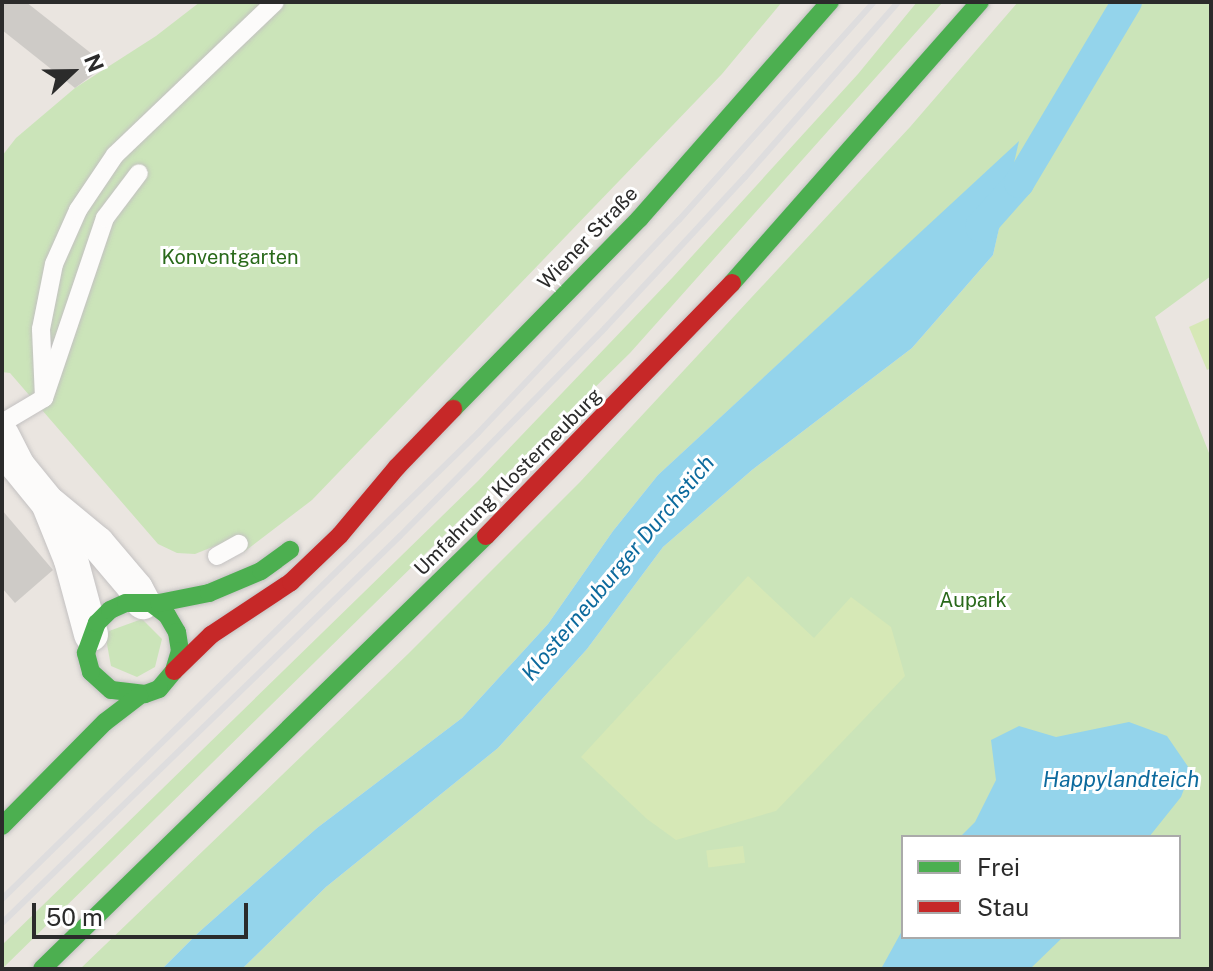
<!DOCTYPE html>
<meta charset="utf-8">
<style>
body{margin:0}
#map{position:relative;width:1213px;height:971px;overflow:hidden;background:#eae5e0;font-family:"Public Sans",sans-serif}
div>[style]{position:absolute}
.green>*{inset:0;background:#cbe4b9}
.pitch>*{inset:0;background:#d6e8b6;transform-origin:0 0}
.water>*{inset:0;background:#94d4eb}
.canal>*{height:30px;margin:-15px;padding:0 15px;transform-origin:15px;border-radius:15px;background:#94d4eb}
.building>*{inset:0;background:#cecbc7}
.roads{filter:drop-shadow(0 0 2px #c3c1c1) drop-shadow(0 0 2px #c3c1c1)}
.lane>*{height:18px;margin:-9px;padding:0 9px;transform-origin:9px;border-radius:9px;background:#fcfbfa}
.street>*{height:34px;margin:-17px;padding:0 17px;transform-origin:17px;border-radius:17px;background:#fcfbfa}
.fast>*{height:18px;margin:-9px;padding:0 9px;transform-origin:9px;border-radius:9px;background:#4caf50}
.jam>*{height:18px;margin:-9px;padding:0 9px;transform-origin:9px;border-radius:9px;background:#c62828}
.rail>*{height:6px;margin:-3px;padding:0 3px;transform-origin:3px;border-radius:3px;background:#deddde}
span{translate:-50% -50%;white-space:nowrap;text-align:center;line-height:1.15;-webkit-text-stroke:6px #fff;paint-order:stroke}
.street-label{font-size:20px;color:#2b2b2b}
.park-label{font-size:20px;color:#29691a}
.water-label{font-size:22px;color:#0c6a9d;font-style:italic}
.frame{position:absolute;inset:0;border:4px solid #2b2b2b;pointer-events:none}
.legend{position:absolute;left:901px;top:835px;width:280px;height:104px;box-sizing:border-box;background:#fff;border:2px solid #aaa;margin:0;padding:10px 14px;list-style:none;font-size:24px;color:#2b2b2b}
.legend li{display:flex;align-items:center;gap:16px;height:40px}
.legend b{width:40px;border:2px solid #aaa}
.north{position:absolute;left:32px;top:32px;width:80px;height:80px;-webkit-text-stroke:6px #fff;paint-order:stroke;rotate:68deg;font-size:22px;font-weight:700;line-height:32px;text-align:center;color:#2b2b2b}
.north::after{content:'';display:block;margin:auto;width:28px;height:36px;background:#2b2b2b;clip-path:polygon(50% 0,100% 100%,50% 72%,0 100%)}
.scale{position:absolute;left:32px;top:903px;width:216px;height:36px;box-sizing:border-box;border:4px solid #2b2b2b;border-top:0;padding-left:10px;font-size:24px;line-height:28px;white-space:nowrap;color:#2b2b2b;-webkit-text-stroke:6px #fff;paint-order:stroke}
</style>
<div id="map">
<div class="green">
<i style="clip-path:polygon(200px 2px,782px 2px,722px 74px,312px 500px,244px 552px,235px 538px,195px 554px,177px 553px,158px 544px,10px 373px,2px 372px,2px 156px,16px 138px,75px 88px,156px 36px)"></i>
<i style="clip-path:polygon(917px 2px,943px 2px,630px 353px,2px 969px,2px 945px,478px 481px,673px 277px,858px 74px)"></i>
<i style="clip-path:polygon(evenodd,1018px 2px,1211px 2px,1211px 276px,1155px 317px,1211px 458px,1211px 969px,242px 969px,326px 887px,498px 748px,587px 649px,663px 547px,752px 470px,912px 348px,993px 255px,1018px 143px,658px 475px,613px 531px,548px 624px,462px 718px,317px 828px,199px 932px,162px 969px,80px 969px,408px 654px,580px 482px,910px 127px,1018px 2px,903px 837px,1179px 837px,1179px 937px,903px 937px,903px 837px)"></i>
<i style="clip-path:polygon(142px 619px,162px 639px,155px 667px,137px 677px,111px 666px,106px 639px,109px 631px)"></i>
</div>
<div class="pitch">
<i style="clip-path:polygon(1211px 317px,1211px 368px,1207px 370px,1189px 327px)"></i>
<i style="clip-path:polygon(748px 576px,814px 638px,851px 597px,891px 627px,905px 676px,776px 811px,676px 840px,647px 819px,581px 757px)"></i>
<i style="left:743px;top:846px;width:17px;height:37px;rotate:83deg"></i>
</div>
<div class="water">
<i style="clip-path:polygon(1019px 141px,993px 255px,912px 348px,752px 470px,663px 547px,587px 649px,498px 748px,326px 887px,242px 969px,162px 969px,199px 932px,317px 828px,462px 718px,548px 624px,613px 531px,658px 475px)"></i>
<i style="clip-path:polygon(1129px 722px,1167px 736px,1191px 771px,1181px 797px,1149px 837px,960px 837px,975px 822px,996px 780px,991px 740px,1019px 726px,1056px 737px)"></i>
<i style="clip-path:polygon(903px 929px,903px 937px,1063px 937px,1030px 969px,881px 969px)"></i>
</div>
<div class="canal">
<i style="left:980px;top:227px;width:59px;rotate:-48.4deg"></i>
<i style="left:1019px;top:183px;width:211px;rotate:-59.2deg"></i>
</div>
<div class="building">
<i style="clip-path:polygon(2px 2px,26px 2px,106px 65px,75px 88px,2px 30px)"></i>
<i style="clip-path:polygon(2px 510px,53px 570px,15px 603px,2px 588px)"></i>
</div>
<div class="roads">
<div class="lane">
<i style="left:44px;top:398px;width:69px;rotate:-92.5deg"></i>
<i style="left:41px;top:329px;width:66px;rotate:-78.7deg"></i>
<i style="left:54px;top:264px;width:59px;rotate:-66deg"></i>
<i style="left:78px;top:210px;width:66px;rotate:-56.1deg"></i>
<i style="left:115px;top:155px;width:221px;rotate:-43.7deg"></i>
<i style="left:2px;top:423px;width:49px;rotate:-30.8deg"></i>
<i style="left:44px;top:398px;width:190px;rotate:-71.3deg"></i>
<i style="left:105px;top:218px;width:56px;rotate:-52.9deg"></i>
<i style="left:217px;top:556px;width:25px;rotate:-29deg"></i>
</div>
<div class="street">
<i style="left:2px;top:435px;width:34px;rotate:63deg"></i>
<i style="left:17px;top:465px;width:49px;rotate:50.8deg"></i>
<i style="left:48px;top:503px;width:61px;rotate:68deg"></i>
<i style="left:71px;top:560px;width:77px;rotate:74.9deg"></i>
<i style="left:51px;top:505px;width:60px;rotate:39.6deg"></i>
<i style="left:97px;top:543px;width:60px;rotate:49.7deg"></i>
<i style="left:136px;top:589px;width:15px;rotate:62deg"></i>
</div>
<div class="fast">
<i style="left:732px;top:283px;width:375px;rotate:-48.6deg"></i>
<i style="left:453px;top:409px;width:267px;rotate:-45.6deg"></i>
<i style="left:640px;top:218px;width:288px;rotate:-48.7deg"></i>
<i style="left:151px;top:603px;width:20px;rotate:37deg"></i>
<i style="left:167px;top:615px;width:20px;rotate:60deg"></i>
<i style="left:177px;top:632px;width:19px;rotate:81deg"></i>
<i style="left:180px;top:651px;width:21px;rotate:107deg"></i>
<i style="left:174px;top:671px;width:23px;rotate:130deg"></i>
<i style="left:159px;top:689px;width:15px;rotate:160deg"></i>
<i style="left:145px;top:694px;width:34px;rotate:-173deg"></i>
<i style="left:111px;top:690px;width:27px;rotate:-138deg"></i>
<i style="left:91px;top:672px;width:20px;rotate:-105deg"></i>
<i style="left:86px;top:653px;width:32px;rotate:-70deg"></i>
<i style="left:97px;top:623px;width:18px;rotate:-45deg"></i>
<i style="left:110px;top:610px;width:17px;rotate:-24deg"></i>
<i style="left:126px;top:603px;width:33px"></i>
<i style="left:159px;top:603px;width:51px;rotate:-11.3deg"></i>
<i style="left:209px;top:593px;width:56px;rotate:-22.9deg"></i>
<i style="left:261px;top:571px;width:36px;rotate:-36deg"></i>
<i style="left:2px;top:826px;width:146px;rotate:-45.3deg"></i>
<i style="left:105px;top:722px;width:43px;rotate:-37.4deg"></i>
<i style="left:42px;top:969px;width:620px;rotate:-44.28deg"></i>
</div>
<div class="jam">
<i style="left:486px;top:536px;width:353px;rotate:-45.8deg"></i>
<i style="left:174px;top:671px;width:52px;rotate:-44.2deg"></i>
<i style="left:211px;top:635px;width:96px;rotate:-33.5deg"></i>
<i style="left:291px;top:582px;width:68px;rotate:-43.8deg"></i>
<i style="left:340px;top:535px;width:89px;rotate:-50deg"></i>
<i style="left:397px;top:467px;width:81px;rotate:-46deg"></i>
</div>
</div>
<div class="rail">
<i style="left:2px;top:899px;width:666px;rotate:-44.39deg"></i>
<i style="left:478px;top:433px;width:293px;rotate:-46.7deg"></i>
<i style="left:679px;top:220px;width:292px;rotate:-48.2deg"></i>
<i style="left:2px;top:923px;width:555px;rotate:-44.2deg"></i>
<i style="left:400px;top:536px;width:292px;rotate:-45.4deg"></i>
<i style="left:605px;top:328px;width:206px;rotate:-47.2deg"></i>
<i style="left:745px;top:177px;width:232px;rotate:-48.8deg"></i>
</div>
<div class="street-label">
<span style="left:588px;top:238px;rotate:-46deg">Wiener Straße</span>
<span style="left:508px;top:482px;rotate:-45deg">Umfahrung Klosterneuburg</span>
</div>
<div class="park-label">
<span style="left:230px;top:257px">Konventgarten</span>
<span style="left:973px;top:600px">Aupark</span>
</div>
<div class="water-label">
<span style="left:618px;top:568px;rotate:-50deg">Klosterneuburger Durchstich</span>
<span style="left:1121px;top:780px">Happylandteich</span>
</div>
<div class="frame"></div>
<ul class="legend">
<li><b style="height:10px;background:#4caf50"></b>Frei</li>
<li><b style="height:10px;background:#c62828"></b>Stau</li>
</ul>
<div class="north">N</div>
<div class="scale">50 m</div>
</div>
